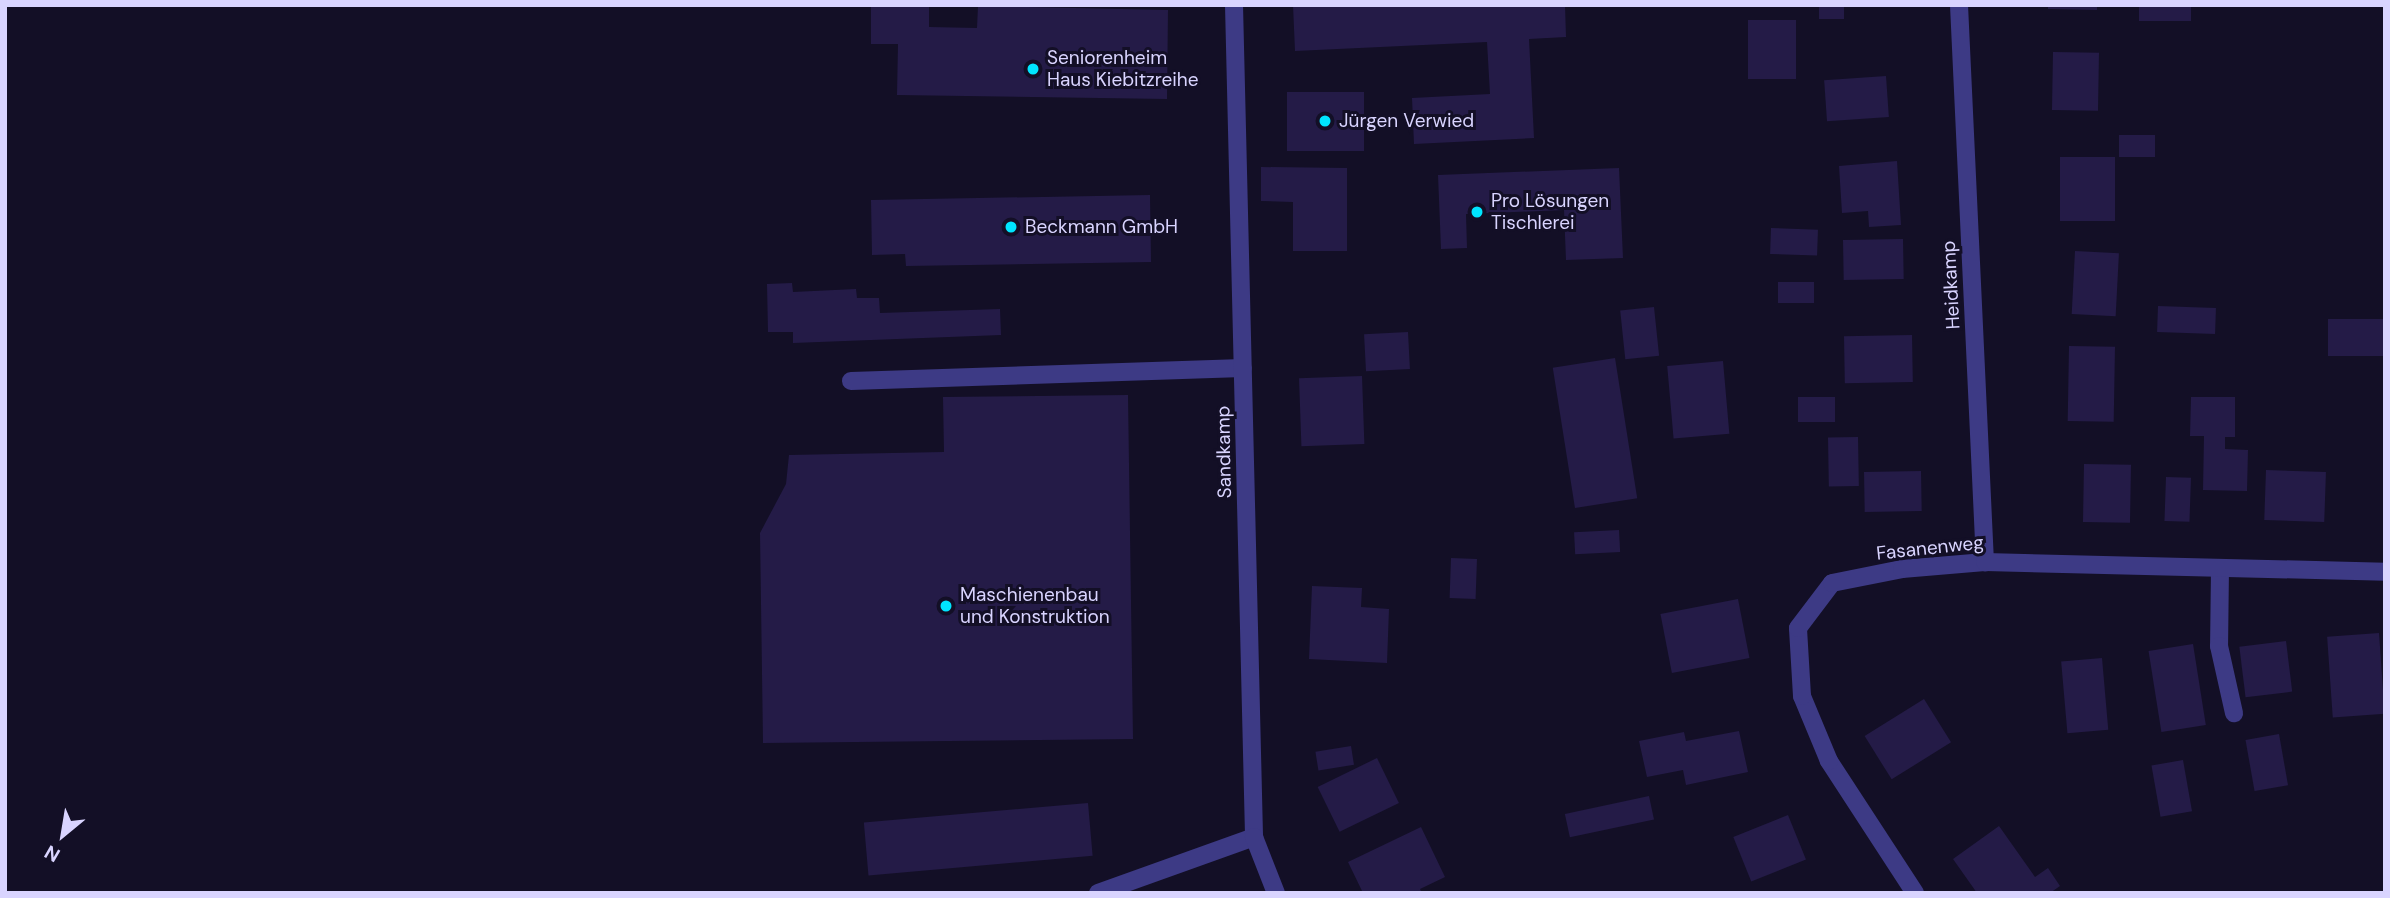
<!DOCTYPE html>
<meta charset="utf-8">
<style>
body{margin:0}
#map{position:relative;width:2390px;height:898px;overflow:hidden;background:#130f26;font-family:"DM Sans",sans-serif}
div>[style]{position:absolute}
.building>*{inset:0;background:#241b47;transform-origin:0 0}
.lane>*{height:18px;margin:-9px;padding:0 9px;transform-origin:9px;border-radius:9px;background:#3d3a85}
.street>*{height:18px;margin:-9px;padding:0 9px;transform-origin:9px;border-radius:9px;background:#3d3a85}
.dots>*{width:19px;height:19px;translate:-50% -50%;box-sizing:border-box;border:4px solid #130f26;border-radius:50%}
span{translate:-50% -50%;white-space:nowrap;text-align:center;line-height:1.15;-webkit-text-stroke:6px #130f26;paint-order:stroke}
.poi-label{font-size:19px;color:#d9d4ff}
.left{translate:0 -50%;text-align:left}
.street-label{font-size:19px;color:#d9d4ff}
.frame{position:absolute;inset:0;border:7px solid #d9d4ff;pointer-events:none}
.north{position:absolute;left:28px;top:800px;width:70px;height:70px;-webkit-text-stroke:5px #130f26;paint-order:stroke;rotate:210deg;font-size:19px;font-weight:700;line-height:28px;text-align:center;color:#d9d4ff}
.north::after{content:'';display:block;margin:auto;width:24px;height:32px;background:#d9d4ff;clip-path:polygon(50% 0,100% 100%,50% 72%,0 100%)}
</style>
<div id="map">
<div class="building">
<i style="clip-path:polygon(871px 5px,929px 5px,929px 27px,977px 28px,978px 6px,1168px 10px,1167px 99px,897px 95px,898px 44px,871px 44px)"></i>
<i style="clip-path:polygon(1293px 5px,1565px 5px,1566px 37px,1529px 39px,1534px 138px,1414px 144px,1412px 98px,1490px 94px,1487px 42px,1295px 51px)"></i>
<i style="left:1819px;top:5px;width:25px;height:14px"></i>
<i style="clip-path:polygon(2048px 5px,2097px 5px,2097px 10px,2048px 9px)"></i>
<i style="left:2139px;top:5px;width:52px;height:16px"></i>
<i style="left:1748px;top:20px;width:48px;height:59px"></i>
<i style="left:2053px;top:52px;width:46px;height:58px;rotate:1deg"></i>
<i style="left:1886px;top:76px;width:41px;height:62px;rotate:86deg"></i>
<i style="left:1287px;top:92px;width:77px;height:59px"></i>
<i style="left:2119px;top:135px;width:36px;height:22px"></i>
<i style="left:2060px;top:157px;width:55px;height:64px"></i>
<i style="clip-path:polygon(1897px 161px,1901px 225px,1869px 227px,1868px 211px,1842px 213px,1839px 166px)"></i>
<i style="clip-path:polygon(1261px 167px,1347px 168px,1347px 251px,1293px 251px,1293px 202px,1261px 201px)"></i>
<i style="clip-path:polygon(1619px 168px,1623px 258px,1566px 260px,1564px 210px,1466px 214px,1467px 248px,1441px 249px,1438px 175px)"></i>
<i style="clip-path:polygon(1150px 195px,1151px 262px,906px 266px,905px 254px,872px 255px,871px 200px)"></i>
<i style="left:1771px;top:228px;width:47px;height:26px;rotate:2deg"></i>
<i style="left:1903px;top:239px;width:40px;height:60px;rotate:89deg"></i>
<i style="left:2075px;top:251px;width:44px;height:63px;rotate:3deg"></i>
<i style="left:1778px;top:282px;width:36px;height:21px"></i>
<i style="clip-path:polygon(792px 283px,793px 292px,856px 289px,857px 298px,879px 298px,880px 313px,1000px 309px,1001px 335px,793px 343px,793px 332px,768px 332px,767px 284px)"></i>
<i style="left:2158px;top:306px;width:58px;height:26px;rotate:2deg"></i>
<i style="left:1654px;top:307px;width:49px;height:34px;rotate:84deg"></i>
<i style="left:2328px;top:319px;width:57px;height:37px"></i>
<i style="left:1408px;top:332px;width:37px;height:44px;rotate:87deg"></i>
<i style="left:1912px;top:335px;width:47px;height:68px;rotate:89deg"></i>
<i style="left:2069px;top:346px;width:46px;height:75px;rotate:1deg"></i>
<i style="left:1615px;top:358px;width:142px;height:63px;rotate:81deg"></i>
<i style="left:1723px;top:361px;width:73px;height:56px;rotate:85deg"></i>
<i style="left:1362px;top:376px;width:68px;height:63px;rotate:88deg"></i>
<i style="clip-path:polygon(1128px 395px,1133px 739px,763px 743px,760px 533px,786px 484px,789px 455px,944px 452px,943px 397px)"></i>
<i style="left:1798px;top:397px;width:37px;height:25px"></i>
<i style="clip-path:polygon(2191px 397px,2235px 397px,2235px 437px,2225px 437px,2225px 449px,2248px 450px,2247px 491px,2203px 490px,2204px 436px,2190px 436px)"></i>
<i style="left:1858px;top:437px;width:49px;height:30px;rotate:89deg"></i>
<i style="left:2084px;top:464px;width:47px;height:58px;rotate:1deg"></i>
<i style="left:2266px;top:470px;width:60px;height:50px;rotate:2deg"></i>
<i style="left:1921px;top:471px;width:40px;height:57px;rotate:89deg"></i>
<i style="left:2166px;top:477px;width:25px;height:44px;rotate:2deg"></i>
<i style="left:1619px;top:530px;width:22px;height:45px;rotate:87deg"></i>
<i style="left:1451px;top:558px;width:26px;height:40px;rotate:2deg"></i>
<i style="clip-path:polygon(1312px 586px,1362px 588px,1361px 607px,1389px 609px,1387px 663px,1309px 659px)"></i>
<i style="left:1738px;top:599px;width:60px;height:79px;rotate:79deg"></i>
<i style="left:2379px;top:633px;width:81px;height:52px;rotate:86deg"></i>
<i style="left:2286px;top:641px;width:51px;height:47px;rotate:83deg"></i>
<i style="left:2193px;top:644px;width:82px;height:45px;rotate:81deg"></i>
<i style="left:2102px;top:658px;width:72px;height:41px;rotate:85deg"></i>
<i style="left:1924px;top:699px;width:51px;height:70px;rotate:58deg"></i>
<i style="clip-path:polygon(1739px 731px,1748px 772px,1686px 785px,1683px 770px,1647px 777px,1639px 741px,1684px 732px,1686px 741px)"></i>
<i style="left:2279px;top:734px;width:52px;height:34px;rotate:80deg"></i>
<i style="left:1351px;top:746px;width:19px;height:36px;rotate:81deg"></i>
<i style="left:1377px;top:758px;width:50px;height:66px;rotate:64deg"></i>
<i style="left:2183px;top:760px;width:52px;height:32px;rotate:80deg"></i>
<i style="left:1649px;top:796px;width:24px;height:86px;rotate:78deg"></i>
<i style="left:1088px;top:803px;width:53px;height:225px;rotate:85deg"></i>
<i style="left:1788px;top:815px;width:48px;height:59px;rotate:68deg"></i>
<i style="clip-path:polygon(1999px 826px,2035px 877px,2048px 868px,2060px 886px,2050px 893px,1977px 893px,1953px 859px)"></i>
<i style="clip-path:polygon(1421px 827px,1445px 877px,1420px 889px,1422px 893px,1363px 893px,1348px 862px)"></i>
</div>
<div class="lane">
<i style="left:851px;top:381px;width:392px;rotate:-1.9deg"></i>
<i style="left:2220px;top:568px;width:78px;rotate:90.7deg"></i>
<i style="left:2219px;top:646px;width:69px;rotate:77.4deg"></i>
<i style="left:1098px;top:893px;width:166px;rotate:-19.7deg"></i>
</div>
<div class="street">
<i style="left:1234px;top:5px;width:832px;rotate:88.62deg"></i>
<i style="left:1254px;top:837px;width:60px;rotate:68.6deg"></i>
<i style="left:1959px;top:5px;width:558px;rotate:87.33deg"></i>
<i style="left:1915px;top:893px;width:158px;rotate:-123.1deg"></i>
<i style="left:1829px;top:761px;width:70px;rotate:-112.6deg"></i>
<i style="left:1802px;top:696px;width:68px;rotate:-93.4deg"></i>
<i style="left:1798px;top:628px;width:56px;rotate:-52.9deg"></i>
<i style="left:1832px;top:583px;width:71px;rotate:-11.3deg"></i>
<i style="left:1902px;top:569px;width:83px;rotate:-4.8deg"></i>
<i style="left:1985px;top:562px;width:400px;rotate:1.4deg"></i>
</div>
<div class="dots">
<i style="left:1033px;top:69px;background:#00e5ff"></i>
<i style="left:1325px;top:121px;background:#00e5ff"></i>
<i style="left:1477px;top:212px;background:#00e5ff"></i>
<i style="left:1011px;top:227px;background:#00e5ff"></i>
<i style="left:946px;top:606px;background:#00e5ff"></i>
</div>
<div class="poi-label">
<span class="left" style="left:1047px;top:69px">Seniorenheim<br>Haus Kiebitzreihe</span>
<span class="left" style="left:1339px;top:121px">Jürgen Verwied</span>
<span class="left" style="left:1491px;top:212px">Pro Lösungen<br>Tischlerei</span>
<span class="left" style="left:1025px;top:227px">Beckmann GmbH</span>
<span class="left" style="left:960px;top:606px">Maschienenbau<br>und Konstruktion</span>
</div>
<div class="street-label">
<span style="left:1951px;top:285px;rotate:-93deg">Heidkamp</span>
<span style="left:1224px;top:452px;rotate:-91deg">Sandkamp</span>
<span style="left:1930px;top:548px;rotate:-6deg">Fasanenweg</span>
</div>
<div class="frame"></div>
<div class="north">N</div>
</div>
